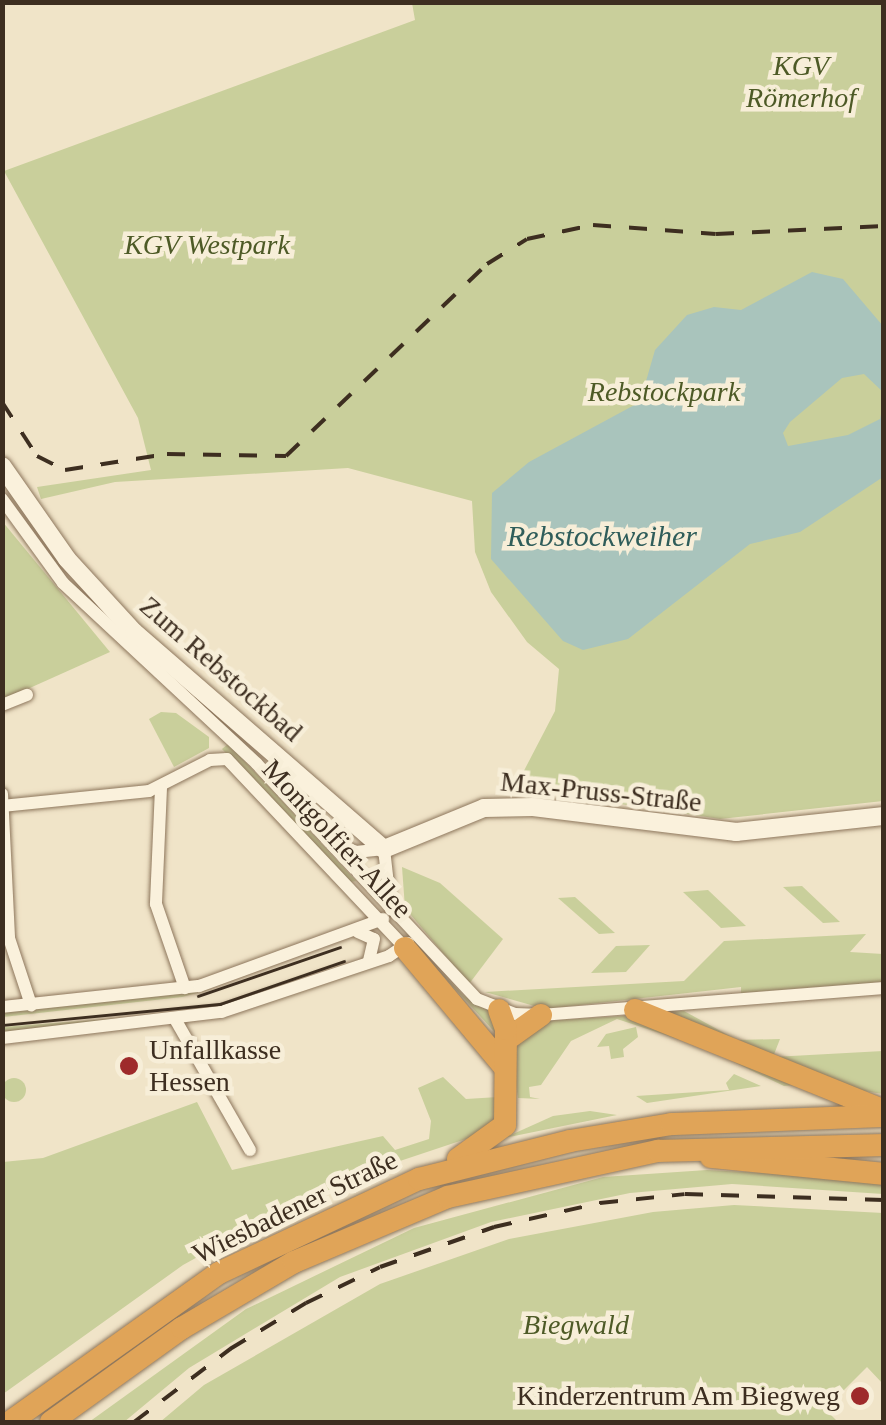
<!DOCTYPE html>
<meta charset="utf-8">
<style>
body{margin:0}
#map{position:relative;width:886px;height:1425px;overflow:hidden;background:#f0e4c8;font-family:"Times New Roman",serif}
div>[style]{position:absolute}
.green>*{inset:0;background:#c9cf9b}
.round{border-radius:50%}
.water>*{inset:0;background:#a9c4bc}
.roads{filter:drop-shadow(0 0 2px #8d765c) drop-shadow(0 0 2px #8d765c)}
.street>*{height:12px;margin:-6px;padding:0 6px;transform-origin:6px;border-radius:6px;background:#faf1dc}
.secondary>*{height:18px;margin:-9px;padding:0 9px;transform-origin:9px;border-radius:9px;background:#faf1dc}
.highway>*{height:22px;margin:-11px;padding:0 11px;transform-origin:11px;border-radius:11px;background:#e0a458}
.tram>*{height:2.5px;margin:-1.25px;padding:0 1.25px;transform-origin:1.25px;border-radius:1.25px;background:#3d2e20}
.rail>*{height:4px;margin-top:-2px;transform-origin:0;background:repeating-linear-gradient(90deg,#3d2e20 0 18px,transparent 0 36px)}
.dots>*{width:28px;height:28px;translate:-50% -50%;box-sizing:border-box;border:5px solid #f7eed8;border-radius:50%}
span{translate:-50% -50%;white-space:nowrap;text-align:center;line-height:1.15;-webkit-text-stroke:9px #f7eed8;paint-order:stroke}
.park-label{font-size:28px;color:#4d5a26;font-style:italic}
.street-label{font-size:28px;color:#3d2e20}
.poi-label{font-size:28px;color:#3d2e20}
.left{translate:0 -50%;text-align:left}
.right{translate:-100% -50%;text-align:right}
.water-label{font-size:30px;color:#2f5d5a;font-style:italic}
.frame{position:absolute;inset:0;border:5px solid #3d2e20;pointer-events:none}
</style>
<div id="map">
<div class="green">
<i style="clip-path:polygon(412px 3px,883px 3px,883px 801px,720px 819px,515px 788px,555px 711px,559px 669px,527px 642px,491px 592px,475px 552px,472px 501px,348px 468px,115px 482px,41px 499px,37px 487px,151px 470px,138px 418px,4px 171px,415px 20px)"></i>
<i style="clip-path:polygon(2px 521px,110px 652px,3px 700px,2px 700px)"></i>
<i style="clip-path:polygon(161px 712px,176px 713px,209px 737px,209px 748px,174px 767px,149px 719px)"></i>
<i style="clip-path:polygon(228px 744px,271px 789px,356px 881px,350px 882px,222px 749px)"></i>
<i style="clip-path:polygon(402px 867px,440px 883px,503px 939px,469px 984px,405px 908px)"></i>
<i style="clip-path:polygon(802px 886px,840px 922px,823px 923px,783px 887px)"></i>
<i style="clip-path:polygon(708px 890px,746px 926px,721px 928px,683px 892px)"></i>
<i style="clip-path:polygon(575px 897px,615px 933px,599px 934px,558px 898px)"></i>
<i style="clip-path:polygon(866px 934px,850px 952px,883px 954px,883px 982px,741px 993px,741px 987px,545px 1009px,485px 992px,684px 981px,724px 941px)"></i>
<i style="clip-path:polygon(413px 943px,464px 996px,489px 1011px,502px 1040px)"></i>
<i style="clip-path:polygon(650px 945px,626px 972px,591px 973px,616px 946px)"></i>
<i style="clip-path:polygon(212px 989px,182px 997px,3px 1017px,2px 1012px)"></i>
<i style="clip-path:polygon(684px 1011px,737px 1040px,780px 1039px,773px 1057px,883px 1051px,883px 1094px,838px 1087px,661px 1012px)"></i>
<i style="clip-path:polygon(200px 1012px,3px 1033px,2px 1027px)"></i>
<i style="clip-path:polygon(622px 1016px,643px 1018px,796px 1085px,784px 1086px,705px 1048px,617px 1019px,571px 1041px,541px 1085px,529px 1087px,530px 1097px,540px 1099px,518px 1098px,513px 1065px,519px 1034px,544px 1021px)"></i>
<i style="clip-path:polygon(636px 1027px,638px 1037px,623px 1049px,624px 1057px,611px 1059px,609px 1046px,597px 1047px,606px 1034px)"></i>
<i style="clip-path:polygon(734px 1074px,761px 1086px,647px 1103px,636px 1096px,729px 1090px,726px 1083px)"></i>
<i style="clip-path:polygon(443px 1077px,466px 1099px,498px 1097px,499px 1115px,487px 1132px,370px 1171px,270px 1217px,183px 1265px,3px 1394px,3px 1162px,43px 1158px,197px 1102px,232px 1170px,383px 1136px,395px 1150px,429px 1139px,431px 1121px,418px 1088px)"></i>
<i class="round" style="left:2px;top:1078px;width:24px;height:24px"></i>
<i style="clip-path:polygon(590px 1111px,617px 1115px,504px 1138px,553px 1116px)"></i>
<i style="clip-path:polygon(707px 1170px,883px 1179px,883px 1194px,732px 1184px,630px 1193px,491px 1222px,340px 1277px,189px 1368px,124px 1422px,89px 1422px,246px 1309px,414px 1228px,603px 1177px)"></i>
<i style="clip-path:polygon(734px 1205px,883px 1213px,883px 1384px,867px 1367px,825px 1409px,838px 1422px,160px 1422px,204px 1385px,380px 1284px,509px 1239px,653px 1212px)"></i>
</div>
<div class="water">
<i style="clip-path:polygon(812px 272px,843px 279px,883px 326px,883px 392px,864px 374px,842px 378px,790px 422px,783px 433px,788px 446px,848px 435px,880px 419px,883px 405px,883px 477px,800px 532px,750px 544px,628px 639px,583px 650px,563px 641px,491px 559px,492px 493px,529px 462px,640px 402px,655px 350px,687px 315px,714px 307px,741px 310px)"></i>
</div>
<div class="roads">
<div class="street">
<i style="left:2px;top:499px;width:104px;rotate:54deg"></i>
<i style="left:63px;top:583px;width:265px;rotate:43deg"></i>
<i style="left:257px;top:764px;width:322px;rotate:46.9deg"></i>
<i style="left:477px;top:999px;width:41px;rotate:21.5deg"></i>
<i style="left:515px;top:1014px;width:26px;rotate:2deg"></i>
<i style="left:541px;top:1015px;width:344px;rotate:-4.5deg"></i>
<i style="left:2px;top:705px;width:27px;rotate:-22deg"></i>
<i style="left:161px;top:788px;width:116px;rotate:92.5deg"></i>
<i style="left:156px;top:904px;width:89px;rotate:71deg"></i>
<i style="left:2px;top:794px;width:144px;rotate:87.2deg"></i>
<i style="left:9px;top:938px;width:71px;rotate:71.8deg"></i>
<i style="left:2px;top:806px;width:148px;rotate:-5.8deg"></i>
<i style="left:149px;top:791px;width:68px;rotate:-26.9deg"></i>
<i style="left:210px;top:760px;width:17px;rotate:-3deg"></i>
<i style="left:227px;top:759px;width:260px;rotate:46.7deg"></i>
<i style="left:335px;top:843px;width:23px;rotate:23deg"></i>
<i style="left:356px;top:852px;width:28px;rotate:-6deg"></i>
<i style="left:384px;top:849px;width:61px;rotate:83.5deg"></i>
<i style="left:358px;top:932px;width:17px;rotate:24deg"></i>
<i style="left:374px;top:939px;width:23px;rotate:103deg"></i>
<i style="left:2px;top:1007px;width:198px;rotate:-6.1deg"></i>
<i style="left:199px;top:986px;width:196px;rotate:-20deg"></i>
<i style="left:175px;top:1019px;width:151px;rotate:60.2deg"></i>
<i style="left:2px;top:1038px;width:221px;rotate:-6.8deg"></i>
<i style="left:221px;top:1012px;width:177px;rotate:-18.4deg"></i>
<i style="left:389px;top:956px;width:23px;rotate:-34deg"></i>
</div>
<div class="secondary">
<i style="left:2px;top:466px;width:113px;rotate:55deg"></i>
<i style="left:67px;top:559px;width:99px;rotate:47.5deg"></i>
<i style="left:134px;top:632px;width:331px;rotate:41deg"></i>
<i style="left:384px;top:849px;width:108px;rotate:-22.3deg"></i>
<i style="left:484px;top:808px;width:49px;rotate:-1.2deg"></i>
<i style="left:533px;top:807px;width:205px;rotate:7deg"></i>
<i style="left:736px;top:832px;width:149px;rotate:-6.2deg"></i>
</div>
<div class="highway">
<i style="left:405px;top:948px;width:153px;rotate:50.1deg"></i>
<i style="left:635px;top:1010px;width:266px;rotate:22deg"></i>
<i style="left:506px;top:1040px;width:43px;rotate:-35.5deg"></i>
<i style="left:711px;top:1157px;width:174px;rotate:5.6deg"></i>
<i style="left:458px;top:1159px;width:58px;rotate:-35.9deg"></i>
<i style="left:505px;top:1125px;width:96px;rotate:-89.4deg"></i>
<i style="left:506px;top:1029px;width:20px;rotate:-110deg"></i>
<i style="left:10px;top:1422px;width:257px;rotate:-35.5deg"></i>
<i style="left:219px;top:1273px;width:221px;rotate:-25.2deg"></i>
<i style="left:419px;top:1179px;width:156px;rotate:-14.1deg"></i>
<i style="left:570px;top:1141px;width:103px;rotate:-9.5deg"></i>
<i style="left:672px;top:1124px;width:212px;rotate:-2.2deg"></i>
<i style="left:51px;top:1422px;width:161px;rotate:-35.7deg"></i>
<i style="left:182px;top:1328px;width:130px;rotate:-30.5deg"></i>
<i style="left:294px;top:1262px;width:167px;rotate:-22.9deg"></i>
<i style="left:448px;top:1197px;width:215px;rotate:-12.4deg"></i>
<i style="left:658px;top:1151px;width:226px;rotate:-1.5deg"></i>
</div>
</div>
<div class="tram">
<i style="left:198px;top:996px;width:150px;rotate:-19deg"></i>
<i style="left:2px;top:1025px;width:219px;rotate:-5.5deg"></i>
<i style="left:220px;top:1004px;width:131px;rotate:-19.1deg"></i>
</div>
<div class="rail">
<i style="left:2px;top:402px;width:64px;rotate:57.1deg"></i>
<i style="left:37px;top:456px;width:31px;rotate:27deg"></i>
<i style="left:65px;top:470px;width:103px;rotate:-8.9deg"></i>
<i style="left:167px;top:454px;width:119px;rotate:1deg"></i>
<i style="left:286px;top:456px;width:278px;rotate:-43.7deg"></i>
<i style="left:487px;top:264px;width:47px;rotate:-32deg"></i>
<i style="left:527px;top:239px;width:67px;rotate:-12deg"></i>
<i style="left:593px;top:225px;width:123px;rotate:4.2deg"></i>
<i style="left:716px;top:234px;width:168px;rotate:-2.7deg"></i>
<i style="left:134px;top:1422px;width:121px;rotate:-37.2deg"></i>
<i style="left:230px;top:1349px;width:89px;rotate:-31.2deg"></i>
<i style="left:306px;top:1303px;width:82px;rotate:-25.9deg"></i>
<i style="left:380px;top:1267px;width:121px;rotate:-19.3deg"></i>
<i style="left:494px;top:1227px;width:109px;rotate:-12.8deg"></i>
<i style="left:600px;top:1203px;width:85px;rotate:-6deg"></i>
<i style="left:685px;top:1194px;width:199px;rotate:1.7deg"></i>
</div>
<div class="dots">
<i style="left:129px;top:1066px;background:#9e2a2b"></i>
<i style="left:860px;top:1396px;background:#9e2a2b"></i>
</div>
<div class="park-label">
<span style="left:801px;top:82px">KGV<br>Römerhof</span>
<span style="left:207px;top:245px">KGV Westpark</span>
<span style="left:664px;top:392px">Rebstockpark</span>
<span style="left:576px;top:1325px">Biegwald</span>
</div>
<div class="street-label">
<span style="left:221px;top:669px;rotate:41deg">Zum Rebstockbad</span>
<span style="left:601px;top:792px;rotate:6deg">Max-Pruss-Straße</span>
<span style="left:337px;top:839px;rotate:47deg">Montgolfier-Allee</span>
<span style="left:295px;top:1207px;rotate:-26deg">Wiesbadener Straße</span>
</div>
<div class="poi-label">
<span class="left" style="left:149px;top:1066px">Unfallkasse<br>Hessen</span>
<span class="right" style="left:840px;top:1396px">Kinderzentrum Am Biegweg</span>
</div>
<div class="water-label">
<span style="left:602px;top:536px">Rebstockweiher</span>
</div>
<div class="frame"></div>
</div>
